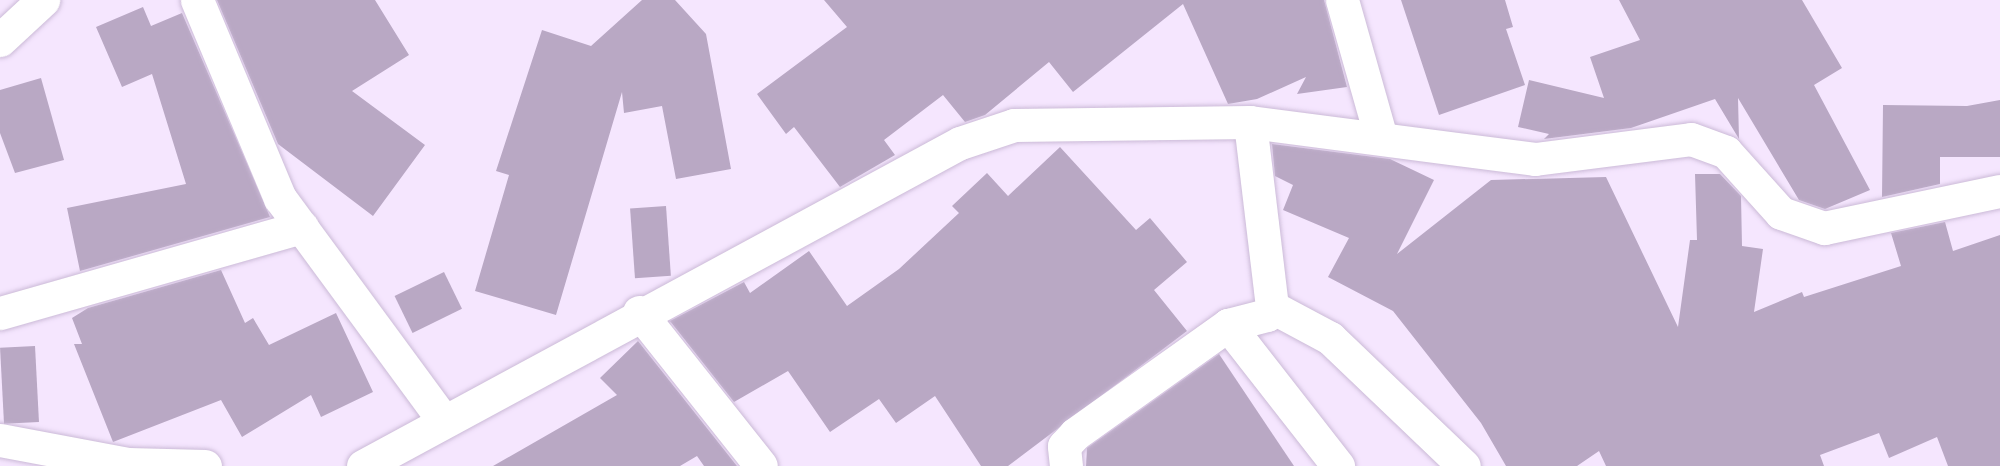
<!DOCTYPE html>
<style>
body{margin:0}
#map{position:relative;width:2000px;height:466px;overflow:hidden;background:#f5e6fe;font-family:"Fira Sans Condensed",sans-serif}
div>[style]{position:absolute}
.building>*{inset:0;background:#b9a8c4;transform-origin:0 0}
.roads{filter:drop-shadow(0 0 2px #cbbad7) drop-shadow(0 0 2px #cbbad7)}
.minor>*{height:33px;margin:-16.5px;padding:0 16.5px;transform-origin:16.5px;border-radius:16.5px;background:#fff}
span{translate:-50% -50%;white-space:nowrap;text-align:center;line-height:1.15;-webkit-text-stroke:6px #fff;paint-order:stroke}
</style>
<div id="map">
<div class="building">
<i style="clip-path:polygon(217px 0,375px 0,409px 55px,352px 91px,425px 145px,373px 216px,278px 144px)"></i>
<i style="clip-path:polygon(642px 0,675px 0,706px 34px,731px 169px,676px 179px,662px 106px,624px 113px,622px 92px,556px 315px,475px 291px,509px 175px,496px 171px,542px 30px,591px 46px)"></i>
<i style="clip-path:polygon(824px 0,1324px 0,1347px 87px,1297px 94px,1306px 77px,1257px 99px,1228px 104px,1183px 4px,1073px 92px,1049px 62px,985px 115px,965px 122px,943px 95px,884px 140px,895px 155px,840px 187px,794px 127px,786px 134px,757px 94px,847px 27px)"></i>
<i style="clip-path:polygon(1401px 0,1505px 0,1513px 27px,1506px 29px,1525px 85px,1439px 115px)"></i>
<i style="clip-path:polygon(1619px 0,1802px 0,1842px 68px,1814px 85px,1870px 190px,1825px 209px,1799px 200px,1738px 98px,1739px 139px,1715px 99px,1631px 128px,1544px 139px,1549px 134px,1518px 127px,1529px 80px,1604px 98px,1590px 57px,1640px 40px)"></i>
<i style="clip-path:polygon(143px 7px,151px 26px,182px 13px,270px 217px,80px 271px,67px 208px,186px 184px,152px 74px,122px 87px,96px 27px)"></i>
<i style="clip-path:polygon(41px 78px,64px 160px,15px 173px,0 133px,0 90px)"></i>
<i style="clip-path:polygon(2000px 100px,2000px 157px,1940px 157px,1940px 184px,1882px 197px,1883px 105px,1967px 106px)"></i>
<i style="clip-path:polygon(1272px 144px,1390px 159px,1434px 180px,1397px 254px,1491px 180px,1606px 177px,1678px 327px,1690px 240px,1697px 240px,1695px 174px,1720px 174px,1741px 196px,1742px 246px,1763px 249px,1754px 312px,1802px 292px,1804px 297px,1901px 266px,1891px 233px,1945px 222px,1953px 251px,2000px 235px,2000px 466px,1948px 466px,1937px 437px,1889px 458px,1879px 433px,1820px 455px,1824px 466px,1606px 466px,1599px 451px,1577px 466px,1506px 466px,1481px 423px,1393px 311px,1328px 277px,1349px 238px,1283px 210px,1293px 185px,1275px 176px)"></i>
<i style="clip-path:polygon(1060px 147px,1136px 230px,1150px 218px,1187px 262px,1154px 290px,1187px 331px,1008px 466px,981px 466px,935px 396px,896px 423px,879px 399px,830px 432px,788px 371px,734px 402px,670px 321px,744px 282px,750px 293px,809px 251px,847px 306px,899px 269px,959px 213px,952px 206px,987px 173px,1008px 196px)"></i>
<i style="left:666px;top:206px;width:70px;height:36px;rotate:86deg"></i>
<i style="clip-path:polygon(221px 270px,245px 323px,253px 318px,269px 345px,336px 313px,373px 392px,321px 417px,311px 395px,242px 437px,221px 400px,113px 442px,74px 344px,82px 344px,72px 318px,88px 308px)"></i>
<i style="left:444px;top:272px;width:41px;height:55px;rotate:64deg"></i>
<i style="clip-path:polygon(638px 341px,737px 466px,704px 466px,697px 456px,680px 466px,493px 466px,617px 395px,600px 378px)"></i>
<i style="left:35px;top:346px;width:76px;height:35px;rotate:87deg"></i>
<i style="clip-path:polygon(1219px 354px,1294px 466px,1086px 466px,1087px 448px)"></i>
</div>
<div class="roads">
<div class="minor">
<i style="left:197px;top:0;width:215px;rotate:67.3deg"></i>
<i style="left:280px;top:198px;width:277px;rotate:53.7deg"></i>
<i style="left:1342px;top:0;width:143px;rotate:74.2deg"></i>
<i style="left:0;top:40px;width:59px;rotate:-42.9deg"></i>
<i style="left:1272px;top:307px;width:66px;rotate:28.1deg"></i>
<i style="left:1330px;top:338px;width:185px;rotate:43.7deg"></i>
<i style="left:639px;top:312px;width:196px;rotate:51.6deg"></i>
<i style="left:0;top:313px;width:314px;rotate:-15.9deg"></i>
<i style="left:1228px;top:325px;width:179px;rotate:52deg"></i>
<i style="left:0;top:440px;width:130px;rotate:10.6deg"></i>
<i style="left:128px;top:464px;width:77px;rotate:1.5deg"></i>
<i style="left:363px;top:466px;width:679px;rotate:-28.42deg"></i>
<i style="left:960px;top:143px;width:57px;rotate:-18.4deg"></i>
<i style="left:1014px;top:125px;width:236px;rotate:-0.7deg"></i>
<i style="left:1250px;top:122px;width:287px;rotate:7.4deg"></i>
<i style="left:1535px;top:159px;width:157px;rotate:-7.3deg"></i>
<i style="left:1691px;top:139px;width:37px;rotate:20deg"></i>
<i style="left:1726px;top:152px;width:82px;rotate:48deg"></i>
<i style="left:1781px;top:213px;width:46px;rotate:19.2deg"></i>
<i style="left:1824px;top:228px;width:180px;rotate:-11.9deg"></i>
<i style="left:1066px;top:466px;width:20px;rotate:-96deg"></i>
<i style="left:1064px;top:446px;width:16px;rotate:-47deg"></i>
<i style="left:1075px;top:434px;width:188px;rotate:-35.5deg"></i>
<i style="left:1228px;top:325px;width:40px;rotate:-14.4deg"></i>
<i style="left:1267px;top:315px;width:9px;rotate:-58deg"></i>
<i style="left:1272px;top:307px;width:186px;rotate:-96.8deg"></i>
</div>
</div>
</div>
